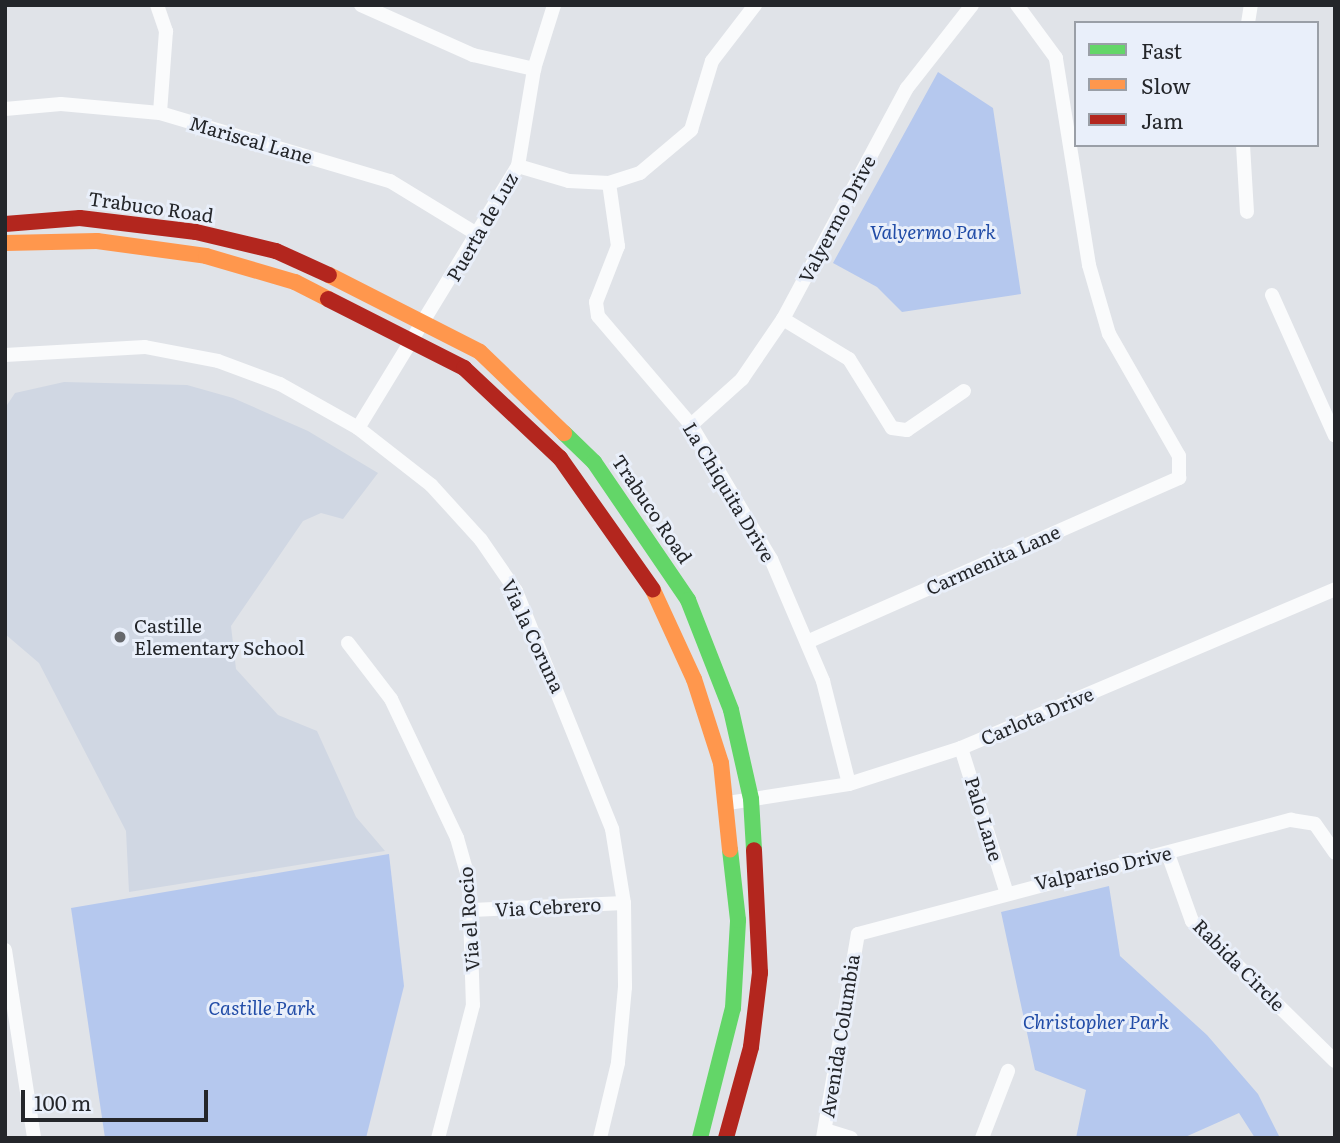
<!DOCTYPE html>
<style>
body{margin:0}
#map{position:relative;width:1340px;height:1143px;overflow:hidden;background:#e0e3e8;font-family:Literata,serif}
div>[style]{position:absolute}
.built>*{inset:0;background:#d0d7e3}
.green>*{inset:0;background:#b5c8ee}
.street>*{height:14px;margin:-7px;padding:0 7px;transform-origin:7px;border-radius:7px;background:#fafbfc}
.fast>*{height:16px;margin:-8px;padding:0 8px;transform-origin:8px;border-radius:8px;background:#63d668}
.slow>*{height:16px;margin:-8px;padding:0 8px;transform-origin:8px;border-radius:8px;background:#ff974d}
.jam>*{height:16px;margin:-8px;padding:0 8px;transform-origin:8px;border-radius:8px;background:#b3261e}
.dots>*{width:19px;height:19px;translate:-50% -50%;box-sizing:border-box;border:4px solid #e9effa;border-radius:50%}
span{translate:-50% -50%;white-space:nowrap;text-align:center;line-height:1.15;-webkit-text-stroke:6px #e9effa;paint-order:stroke}
.street-label{font-size:19px;color:#24262a}
.park-label{font-size:19px;color:#214ca7;font-style:italic}
.poi-label{font-size:19px;color:#24262a}
.left{translate:0 -50%;text-align:left}
.frame{position:absolute;inset:0;border:7px solid #24262a;pointer-events:none}
.legend{position:absolute;left:1074px;top:21px;width:245px;height:126px;box-sizing:border-box;background:#e9effa;border:2px solid #9a9fa7;margin:0;padding:9px 12px;list-style:none;font-size:21px;color:#24262a}
.legend li{display:flex;align-items:center;gap:14px;height:35px}
.legend b{width:35px;border:2px solid #9a9fa7}
.scale{position:absolute;left:21px;top:1090px;width:187px;height:32px;box-sizing:border-box;border:4px solid #24262a;border-top:0;padding-left:9px;font-size:21px;line-height:24px;white-space:nowrap;color:#24262a;-webkit-text-stroke:5px #e9effa;paint-order:stroke}
</style>
<div id="map">
<div class="built">
<i style="clip-path:polygon(64px 382px,187px 385px,233px 398px,308px 431px,378px 473px,343px 519px,321px 513px,303px 521px,231px 626px,236px 669px,278px 715px,317px 731px,356px 817px,385px 851px,129px 892px,126px 831px,39px 663px,5px 634px,5px 408px,15px 393px)"></i>
</div>
<div class="green">
<i style="clip-path:polygon(938px 72px,993px 108px,1021px 294px,902px 312px,877px 287px,833px 263px)"></i>
<i style="clip-path:polygon(389px 854px,404px 986px,366px 1138px,105px 1138px,71px 908px)"></i>
<i style="clip-path:polygon(1109px 886px,1120px 956px,1207px 1035px,1258px 1094px,1280px 1138px,1255px 1138px,1239px 1113px,1183px 1138px,1076px 1138px,1086px 1090px,1035px 1070px,1001px 912px)"></i>
</div>
<div class="street">
<i style="left:157px;top:5px;width:28px;rotate:71deg"></i>
<i style="left:166px;top:31px;width:82px;rotate:94.2deg"></i>
<i style="left:361px;top:5px;width:123px;rotate:24.1deg"></i>
<i style="left:473px;top:55px;width:63px;rotate:12.9deg"></i>
<i style="left:1248px;top:23px;width:18px;rotate:-81deg"></i>
<i style="left:5px;top:109px;width:56px;rotate:-5.1deg"></i>
<i style="left:61px;top:104px;width:99px;rotate:5.2deg"></i>
<i style="left:160px;top:113px;width:240px;rotate:16.5deg"></i>
<i style="left:390px;top:181px;width:105px;rotate:31.4deg"></i>
<i style="left:1243px;top:145px;width:67px;rotate:86.6deg"></i>
<i style="left:518px;top:166px;width:53px;rotate:16.4deg"></i>
<i style="left:569px;top:181px;width:40px;rotate:2.9deg"></i>
<i style="left:609px;top:183px;width:33px;rotate:-18deg"></i>
<i style="left:640px;top:173px;width:67px;rotate:-40.1deg"></i>
<i style="left:691px;top:130px;width:72px;rotate:-73.1deg"></i>
<i style="left:712px;top:61px;width:71px;rotate:-52.5deg"></i>
<i style="left:609px;top:183px;width:64px;rotate:81.9deg"></i>
<i style="left:618px;top:246px;width:60px;rotate:111.4deg"></i>
<i style="left:596px;top:302px;width:14px;rotate:82deg"></i>
<i style="left:598px;top:316px;width:143px;rotate:49.5deg"></i>
<i style="left:691px;top:425px;width:156px;rotate:59.2deg"></i>
<i style="left:771px;top:559px;width:133px;rotate:66.9deg"></i>
<i style="left:823px;top:681px;width:106px;rotate:75.8deg"></i>
<i style="left:1272px;top:295px;width:154px;rotate:65.9deg"></i>
<i style="left:783px;top:319px;width:77px;rotate:31.2deg"></i>
<i style="left:849px;top:359px;width:81px;rotate:58.1deg"></i>
<i style="left:892px;top:428px;width:15px;rotate:8deg"></i>
<i style="left:907px;top:430px;width:69px;rotate:-34.4deg"></i>
<i style="left:5px;top:355px;width:140px;rotate:-3.3deg"></i>
<i style="left:145px;top:347px;width:74px;rotate:10.9deg"></i>
<i style="left:218px;top:361px;width:66px;rotate:20.4deg"></i>
<i style="left:280px;top:384px;width:90px;rotate:29.4deg"></i>
<i style="left:358px;top:428px;width:93px;rotate:38deg"></i>
<i style="left:431px;top:485px;width:74px;rotate:47.7deg"></i>
<i style="left:481px;top:540px;width:62px;rotate:55.5deg"></i>
<i style="left:516px;top:591px;width:257px;rotate:68deg"></i>
<i style="left:612px;top:829px;width:75px;rotate:80.8deg"></i>
<i style="left:624px;top:903px;width:84px;rotate:89.3deg"></i>
<i style="left:625px;top:987px;width:76px;rotate:95.3deg"></i>
<i style="left:618px;top:1063px;width:77px;rotate:103.5deg"></i>
<i style="left:691px;top:425px;width:69px;rotate:-42deg"></i>
<i style="left:742px;top:379px;width:73px;rotate:-55.7deg"></i>
<i style="left:783px;top:319px;width:262px;rotate:-61.8deg"></i>
<i style="left:907px;top:88px;width:105px;rotate:-51.9deg"></i>
<i style="left:358px;top:428px;width:307px;rotate:-58.6deg"></i>
<i style="left:518px;top:166px;width:98px;rotate:-80.6deg"></i>
<i style="left:534px;top:69px;width:67px;rotate:-72.6deg"></i>
<i style="left:807px;top:642px;width:407px;rotate:-23.8deg"></i>
<i style="left:1179px;top:478px;width:22px;rotate:-90deg"></i>
<i style="left:1179px;top:456px;width:141px;rotate:-119.8deg"></i>
<i style="left:1109px;top:334px;width:72px;rotate:-106.2deg"></i>
<i style="left:1089px;top:265px;width:210px;rotate:-99.1deg"></i>
<i style="left:1056px;top:58px;width:66px;rotate:-126.3deg"></i>
<i style="left:348px;top:643px;width:71px;rotate:52.5deg"></i>
<i style="left:391px;top:699px;width:154px;rotate:64.6deg"></i>
<i style="left:457px;top:838px;width:44px;rotate:74.1deg"></i>
<i style="left:469px;top:880px;width:125px;rotate:88.2deg"></i>
<i style="left:473px;top:1005px;width:138px;rotate:104.7deg"></i>
<i style="left:961px;top:748px;width:150px;rotate:72.5deg"></i>
<i style="left:728px;top:803px;width:122px;rotate:-8.9deg"></i>
<i style="left:849px;top:784px;width:118px;rotate:-17.8deg"></i>
<i style="left:961px;top:748px;width:406px;rotate:-23deg"></i>
<i style="left:1168px;top:854px;width:71px;rotate:70.3deg"></i>
<i style="left:1192px;top:921px;width:200px;rotate:44.4deg"></i>
<i style="left:472px;top:910px;width:152px;rotate:-2.6deg"></i>
<i style="left:5px;top:950px;width:190px;rotate:81.2deg"></i>
<i style="left:825px;top:1130px;width:27px;rotate:17deg"></i>
<i style="left:823px;top:1138px;width:207px;rotate:-80.3deg"></i>
<i style="left:858px;top:934px;width:448px;rotate:-14.8deg"></i>
<i style="left:1291px;top:820px;width:24px;rotate:9deg"></i>
<i style="left:1315px;top:824px;width:35px;rotate:55deg"></i>
<i style="left:982px;top:1138px;width:72px;rotate:-68.8deg"></i>
</div>
<div class="fast">
<i style="left:564px;top:433px;width:42px;rotate:44deg"></i>
<i style="left:594px;top:462px;width:167px;rotate:55.7deg"></i>
<i style="left:688px;top:600px;width:118px;rotate:68.6deg"></i>
<i style="left:731px;top:710px;width:91px;rotate:77.3deg"></i>
<i style="left:751px;top:799px;width:51px;rotate:86.6deg"></i>
<i style="left:700px;top:1138px;width:134px;rotate:-75.8deg"></i>
<i style="left:733px;top:1008px;width:88px;rotate:-86.7deg"></i>
<i style="left:738px;top:920px;width:70px;rotate:-96.5deg"></i>
</div>
<div class="slow">
<i style="left:5px;top:243px;width:92px;rotate:-1.2deg"></i>
<i style="left:97px;top:241px;width:110px;rotate:7.8deg"></i>
<i style="left:206px;top:256px;width:93px;rotate:16.3deg"></i>
<i style="left:295px;top:282px;width:37px;rotate:27deg"></i>
<i style="left:329px;top:275px;width:169px;rotate:27deg"></i>
<i style="left:480px;top:352px;width:117px;rotate:44deg"></i>
<i style="left:653px;top:590px;width:98px;rotate:65.3deg"></i>
<i style="left:694px;top:679px;width:88px;rotate:72.2deg"></i>
<i style="left:721px;top:763px;width:87px;rotate:84.1deg"></i>
</div>
<div class="jam">
<i style="left:5px;top:224px;width:75px;rotate:-4.6deg"></i>
<i style="left:80px;top:218px;width:117px;rotate:6.9deg"></i>
<i style="left:196px;top:232px;width:82px;rotate:13.4deg"></i>
<i style="left:276px;top:251px;width:58px;rotate:24.4deg"></i>
<i style="left:328px;top:299px;width:153px;rotate:26.9deg"></i>
<i style="left:464px;top:368px;width:132px;rotate:43.2deg"></i>
<i style="left:560px;top:458px;width:161px;rotate:54.8deg"></i>
<i style="left:726px;top:1138px;width:94px;rotate:-74.6deg"></i>
<i style="left:751px;top:1047px;width:75px;rotate:-83.1deg"></i>
<i style="left:760px;top:973px;width:123px;rotate:-92.8deg"></i>
</div>
<div class="dots">
<i style="left:120px;top:637px;background:#66686c"></i>
</div>
<div class="street-label">
<span style="left:251px;top:140px;rotate:16deg">Mariscal Lane</span>
<span style="left:151px;top:207px;rotate:8deg">Trabuco Road</span>
<span style="left:837px;top:219px;rotate:-62deg">Valyermo Drive</span>
<span style="left:482px;top:227px;rotate:-60deg">Puerta de Luz</span>
<span style="left:729px;top:492px;rotate:59deg">La Chiquita Drive</span>
<span style="left:652px;top:509px;rotate:56deg">Trabuco Road</span>
<span style="left:993px;top:560px;rotate:-24deg">Carmenita Lane</span>
<span style="left:533px;top:636px;rotate:65deg">Via la Coruna</span>
<span style="left:1037px;top:716px;rotate:-23deg">Carlota Drive</span>
<span style="left:984px;top:819px;rotate:73deg">Palo Lane</span>
<span style="left:1103px;top:868px;rotate:-13deg">Valpariso Drive</span>
<span style="left:548px;top:907px;rotate:-3deg">Via Cebrero</span>
<span style="left:469px;top:919px;rotate:-94deg">Via el Rocio</span>
<span style="left:1239px;top:965px;rotate:45deg">Rabida Circle</span>
<span style="left:840px;top:1036px;rotate:-81deg">Avenida Columbia</span>
</div>
<div class="park-label">
<span style="left:933px;top:232px">Valyermo Park</span>
<span style="left:262px;top:1008px">Castille Park</span>
<span style="left:1096px;top:1022px">Christopher Park</span>
</div>
<div class="poi-label">
<span class="left" style="left:134px;top:637px">Castille<br>Elementary School</span>
</div>
<div class="frame"></div>
<ul class="legend">
<li><b style="height:9px;background:#63d668"></b>Fast</li>
<li><b style="height:9px;background:#ff974d"></b>Slow</li>
<li><b style="height:9px;background:#b3261e"></b>Jam</li>
</ul>
<div class="scale">100 m</div>
</div>
